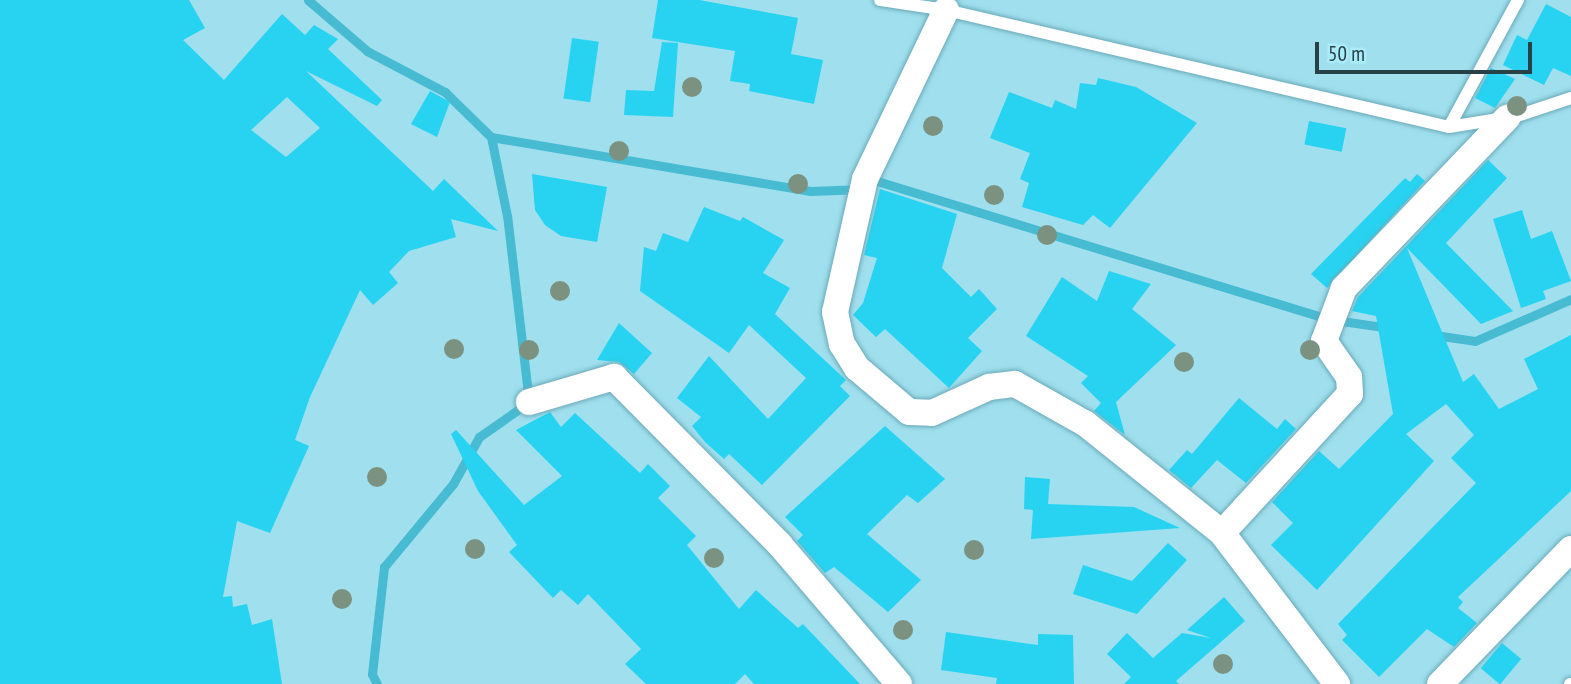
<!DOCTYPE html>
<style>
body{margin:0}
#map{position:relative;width:1571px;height:684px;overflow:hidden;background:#9fdfee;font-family:"PT Sans Narrow",sans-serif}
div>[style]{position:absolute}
.stream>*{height:9px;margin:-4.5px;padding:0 4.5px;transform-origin:4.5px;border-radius:4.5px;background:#47bbd2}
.building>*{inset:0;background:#27d3f1;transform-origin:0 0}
.roads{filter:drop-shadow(0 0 2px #6aa9b7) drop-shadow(0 0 2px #6aa9b7)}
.service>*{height:12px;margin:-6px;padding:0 6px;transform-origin:6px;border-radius:6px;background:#fff}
.minor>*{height:26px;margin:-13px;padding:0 13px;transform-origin:13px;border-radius:13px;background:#fff}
.trees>*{width:20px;height:20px;margin:-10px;border-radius:50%;background:#7c9280}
span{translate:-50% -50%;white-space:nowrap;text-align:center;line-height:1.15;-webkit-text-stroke:7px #abecfb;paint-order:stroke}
.scale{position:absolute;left:1315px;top:42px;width:217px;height:32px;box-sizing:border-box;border:4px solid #274147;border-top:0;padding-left:9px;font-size:21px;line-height:24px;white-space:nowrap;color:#274147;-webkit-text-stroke:5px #abecfb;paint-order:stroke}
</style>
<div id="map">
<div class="stream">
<i style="left:308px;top:0;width:78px;rotate:40.8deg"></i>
<i style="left:367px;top:51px;width:88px;rotate:27.7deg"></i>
<i style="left:445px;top:92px;width:64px;rotate:44.4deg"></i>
<i style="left:491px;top:137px;width:324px;rotate:9.6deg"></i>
<i style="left:810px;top:191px;width:54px;rotate:-2.1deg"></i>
<i style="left:864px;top:189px;width:15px;rotate:-32deg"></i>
<i style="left:877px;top:181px;width:472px;rotate:17deg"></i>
<i style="left:1328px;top:319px;width:63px;rotate:8.3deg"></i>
<i style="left:1435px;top:335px;width:40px;rotate:8.5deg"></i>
<i style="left:1475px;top:341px;width:105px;rotate:-23.6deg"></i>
<i style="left:377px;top:684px;width:11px;rotate:-117deg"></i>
<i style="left:372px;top:674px;width:108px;rotate:-83.6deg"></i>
<i style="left:384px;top:567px;width:108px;rotate:-50.3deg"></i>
<i style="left:453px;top:484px;width:54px;rotate:-61deg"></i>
<i style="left:479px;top:437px;width:61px;rotate:-35deg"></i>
<i style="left:529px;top:402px;width:187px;rotate:-96.7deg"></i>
<i style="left:507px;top:216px;width:81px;rotate:-101.4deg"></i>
</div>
<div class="building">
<i style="clip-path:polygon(evenodd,0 0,189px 0,205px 28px,183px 40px,224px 80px,282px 14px,305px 35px,314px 25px,338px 39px,328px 49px,382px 100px,377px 106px,306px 71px,433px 191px,444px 179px,498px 231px,451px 219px,456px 237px,409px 251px,389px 272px,398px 283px,373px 305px,360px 290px,310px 397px,295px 440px,309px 446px,270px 533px,237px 521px,223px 597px,232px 596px,233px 607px,247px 604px,252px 625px,272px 619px,282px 684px,0 684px,0 0,287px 97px,320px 128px,286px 157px,251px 130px,287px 97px)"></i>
<i style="clip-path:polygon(658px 0,699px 0,798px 18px,791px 54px,823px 60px,814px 104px,749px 91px,750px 84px,730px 81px,735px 51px,652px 38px)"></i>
<i style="clip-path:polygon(1546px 4px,1571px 17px,1571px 76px,1553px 68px,1544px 85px,1503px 65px,1517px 35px,1527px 40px)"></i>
<i style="left:572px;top:38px;width:27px;height:61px;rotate:8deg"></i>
<i style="clip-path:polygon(662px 42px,678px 43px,673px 117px,624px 115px,626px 90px,654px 91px)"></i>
<i style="clip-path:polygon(1491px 68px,1515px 79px,1495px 108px,1475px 98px)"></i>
<i style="clip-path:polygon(1098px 78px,1136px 87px,1197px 123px,1110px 228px,1093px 215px,1083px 225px,1022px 207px,1029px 183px,1020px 179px,1030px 153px,990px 138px,1009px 92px,1052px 108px,1055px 100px,1076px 109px,1080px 83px,1096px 85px)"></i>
<i style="clip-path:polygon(430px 91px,450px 102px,437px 137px,411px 124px)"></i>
<i style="left:1309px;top:121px;width:38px;height:24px;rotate:11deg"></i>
<i style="clip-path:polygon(1488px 160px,1507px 178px,1446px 243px,1513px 311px,1481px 324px,1407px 248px,1463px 382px,1474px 374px,1499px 409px,1538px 389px,1524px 359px,1571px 335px,1571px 491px,1458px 597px,1463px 602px,1458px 608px,1477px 623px,1454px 647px,1427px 629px,1379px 677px,1342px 640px,1347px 635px,1338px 624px,1476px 483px,1451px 458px,1474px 435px,1446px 404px,1406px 434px,1434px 461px,1317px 590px,1271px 545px,1293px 523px,1272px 502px,1319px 451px,1339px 469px,1393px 414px,1376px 316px,1352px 311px,1358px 297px)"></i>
<i style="clip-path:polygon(532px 174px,607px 187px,597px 242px,561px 236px,545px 225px,535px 210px)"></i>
<i style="clip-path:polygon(1417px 174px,1425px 181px,1327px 288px,1311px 274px,1405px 178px,1410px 182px)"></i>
<i style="clip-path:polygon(880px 189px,957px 214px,942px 268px,971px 297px,979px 289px,997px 309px,968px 338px,982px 351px,949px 388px,885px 329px,876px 337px,853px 315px,863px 303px,877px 258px,864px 255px)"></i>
<i style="clip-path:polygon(704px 207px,740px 221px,743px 217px,784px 240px,763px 273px,790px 288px,775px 314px,846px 380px,840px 386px,850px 396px,762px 485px,729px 454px,724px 459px,705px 442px,692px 426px,701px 417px,677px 398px,709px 356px,768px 419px,806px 378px,749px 325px,729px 353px,640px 291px,644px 247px,656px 251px,663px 233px,688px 242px)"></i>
<i style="clip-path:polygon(1522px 210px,1531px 239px,1552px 231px,1571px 281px,1543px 291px,1546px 299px,1521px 308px,1493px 219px)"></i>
<i style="clip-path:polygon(1109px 271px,1151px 284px,1132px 309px,1176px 345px,1116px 402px,1125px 435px,1094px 411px,1101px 403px,1081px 383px,1088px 376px,1026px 336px,1062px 277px,1097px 301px)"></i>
<i style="clip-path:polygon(619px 323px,652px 353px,634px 374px,619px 362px,597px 360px)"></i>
<i style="clip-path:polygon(1239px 398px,1277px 429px,1285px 419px,1296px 429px,1246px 483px,1217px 460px,1191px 488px,1169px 470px,1187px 450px,1192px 454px)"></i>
<i style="clip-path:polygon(550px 412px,561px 427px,575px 413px,640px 473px,648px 464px,670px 486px,658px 498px,696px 536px,687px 545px,739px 609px,756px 590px,798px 628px,803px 624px,860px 684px,754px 684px,745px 674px,735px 684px,646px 684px,625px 664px,641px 649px,588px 594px,578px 605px,561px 590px,553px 598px,509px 552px,517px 545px,478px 491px,451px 434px,456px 430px,524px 505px,562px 476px,516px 430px)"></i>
<i style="clip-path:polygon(885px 426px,945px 479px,918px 503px,907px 495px,867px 534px,921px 580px,888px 612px,834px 567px,825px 573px,797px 541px,803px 535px,785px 517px)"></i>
<i style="clip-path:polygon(1025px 477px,1050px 479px,1048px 504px,1134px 507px,1180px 528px,1031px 539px,1033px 510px,1024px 509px)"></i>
<i style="clip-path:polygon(1168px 543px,1187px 560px,1137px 614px,1073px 594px,1083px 565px,1132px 581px)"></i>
<i style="clip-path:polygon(1224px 597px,1245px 621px,1176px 681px,1179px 684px,1124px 684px,1131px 677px,1107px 654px,1127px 633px,1153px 658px,1182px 633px,1211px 638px,1187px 630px)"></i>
<i style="clip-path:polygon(946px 632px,1038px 645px,1038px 634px,1073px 635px,1074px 684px,996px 684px,997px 678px,941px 670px)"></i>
<i style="left:1502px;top:643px;width:25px;height:33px;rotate:40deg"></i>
</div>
<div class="roads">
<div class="service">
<i style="left:880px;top:0;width:67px;rotate:8.6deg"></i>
<i style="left:946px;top:10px;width:516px;rotate:13.09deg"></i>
<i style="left:1449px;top:127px;width:69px;rotate:-9.2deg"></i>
<i style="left:1517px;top:116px;width:57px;rotate:-18.4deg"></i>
<i style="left:1449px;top:127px;width:145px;rotate:-61.5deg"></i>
<i style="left:1570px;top:684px;width:1px"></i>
</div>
<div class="minor">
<i style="left:946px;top:10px;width:187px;rotate:115.6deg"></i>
<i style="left:865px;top:179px;width:136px;rotate:102.7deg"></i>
<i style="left:835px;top:312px;width:33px;rotate:78deg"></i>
<i style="left:842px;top:344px;width:28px;rotate:58deg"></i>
<i style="left:857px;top:368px;width:68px;rotate:40.2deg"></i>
<i style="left:909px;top:412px;width:23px;rotate:2deg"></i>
<i style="left:932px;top:413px;width:63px;rotate:-24.5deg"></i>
<i style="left:989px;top:387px;width:26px;rotate:-7deg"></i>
<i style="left:1015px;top:384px;width:81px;rotate:29.4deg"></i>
<i style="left:1086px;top:424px;width:174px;rotate:38.7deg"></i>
<i style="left:1222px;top:533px;width:190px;rotate:52.7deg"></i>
<i style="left:529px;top:402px;width:89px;rotate:-16.4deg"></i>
<i style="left:614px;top:377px;width:236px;rotate:45.3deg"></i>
<i style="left:780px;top:545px;width:183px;rotate:49.4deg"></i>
<i style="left:1222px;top:533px;width:189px;rotate:-47.4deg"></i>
<i style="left:1350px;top:394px;width:17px;rotate:-93deg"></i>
<i style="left:1349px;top:377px;width:44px;rotate:-124.8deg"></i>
<i style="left:1324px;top:341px;width:57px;rotate:-69.3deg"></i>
<i style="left:1344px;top:288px;width:236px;rotate:-46.2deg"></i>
<i style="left:1440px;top:684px;width:188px;rotate:-45.9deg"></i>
</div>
</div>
<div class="trees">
<i style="left:692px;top:87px"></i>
<i style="left:1517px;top:106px"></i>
<i style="left:933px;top:126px"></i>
<i style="left:619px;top:151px"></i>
<i style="left:798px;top:184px"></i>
<i style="left:994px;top:195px"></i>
<i style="left:1047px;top:235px"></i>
<i style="left:560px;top:291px"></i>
<i style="left:454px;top:349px"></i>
<i style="left:529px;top:350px"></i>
<i style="left:1310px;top:350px"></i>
<i style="left:1184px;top:362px"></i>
<i style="left:377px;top:477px"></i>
<i style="left:475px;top:549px"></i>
<i style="left:974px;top:550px"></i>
<i style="left:714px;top:558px"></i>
<i style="left:342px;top:599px"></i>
<i style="left:903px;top:630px"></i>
<i style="left:1223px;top:664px"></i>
</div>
<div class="scale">50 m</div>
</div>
